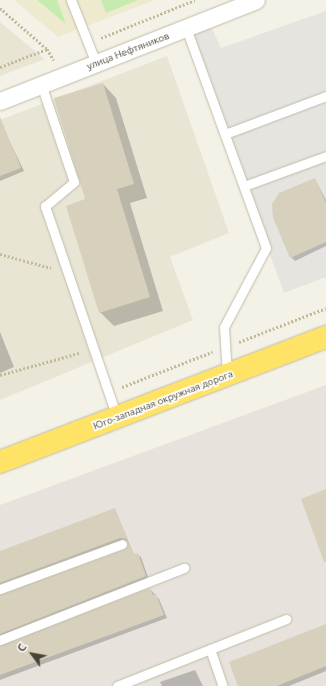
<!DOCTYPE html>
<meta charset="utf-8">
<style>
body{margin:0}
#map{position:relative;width:326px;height:686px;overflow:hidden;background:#f4f2e7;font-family:Ubuntu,sans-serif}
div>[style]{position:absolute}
.residential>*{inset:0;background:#e9e5d5}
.industrial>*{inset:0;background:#e7e3dc}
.education>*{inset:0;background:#eeead0}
.green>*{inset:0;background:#c6ebae}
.parking>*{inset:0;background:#e5e4df}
.shadow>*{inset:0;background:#0003}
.building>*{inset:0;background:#d7d0bc}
.path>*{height:2.5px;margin-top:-1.25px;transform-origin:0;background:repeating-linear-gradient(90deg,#c3ba99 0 2px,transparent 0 4px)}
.roads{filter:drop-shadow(0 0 1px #c0bca9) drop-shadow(0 0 1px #c0bca9)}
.lane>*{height:9px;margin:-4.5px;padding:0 4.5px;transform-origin:4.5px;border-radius:4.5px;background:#fff}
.street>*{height:17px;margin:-8.5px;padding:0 8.5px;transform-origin:8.5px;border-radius:8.5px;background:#fff}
.highway>*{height:22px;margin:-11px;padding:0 11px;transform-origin:11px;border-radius:11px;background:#ffe367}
span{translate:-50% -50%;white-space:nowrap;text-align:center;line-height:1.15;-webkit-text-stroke:3.5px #fff;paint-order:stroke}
.street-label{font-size:10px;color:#484336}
.north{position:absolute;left:12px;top:634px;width:40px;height:40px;-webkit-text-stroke:3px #fff;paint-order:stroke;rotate:302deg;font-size:11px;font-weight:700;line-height:16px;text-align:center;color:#484336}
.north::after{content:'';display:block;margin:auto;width:14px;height:18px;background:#484336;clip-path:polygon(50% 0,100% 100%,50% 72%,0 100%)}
</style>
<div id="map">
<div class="residential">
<i style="clip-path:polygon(0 22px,45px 59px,0 76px)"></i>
<i style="clip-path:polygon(167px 56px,229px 233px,170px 257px,193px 320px,0 400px,0 120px)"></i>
</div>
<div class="industrial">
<i style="clip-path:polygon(326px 385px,326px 686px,0 686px,0 505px)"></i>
</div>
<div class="education">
<i style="clip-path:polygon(14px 0,155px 0,58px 37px)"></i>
</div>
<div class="green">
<i style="clip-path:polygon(37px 0,57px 0,66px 24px)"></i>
<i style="clip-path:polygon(101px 0,138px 0,106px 13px)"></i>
</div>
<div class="parking">
<i style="clip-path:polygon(326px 11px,326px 277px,284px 293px,186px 28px,212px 28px,221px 48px)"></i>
</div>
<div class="shadow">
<i style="clip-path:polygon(103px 84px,116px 98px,147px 198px,130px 203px,163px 311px,114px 326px,100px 312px,86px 200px)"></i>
<i style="clip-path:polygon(9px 140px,24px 171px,0 181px,0 144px)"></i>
<i style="clip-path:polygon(315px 179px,326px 200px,326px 246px,295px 261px,291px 257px)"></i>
<i style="clip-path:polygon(0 332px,14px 367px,0 373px)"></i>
<i style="clip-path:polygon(115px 509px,134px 555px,137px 554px,141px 557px,149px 580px,0 641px,0 595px,125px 550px,129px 545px,127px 542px,1px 587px,0 590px,0 552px)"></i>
<i style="clip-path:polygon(150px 589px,159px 599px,167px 618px,0 680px,0 646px)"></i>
<i style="clip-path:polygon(326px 625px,326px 671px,289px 686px,239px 686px)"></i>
<i style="clip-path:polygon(195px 670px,203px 686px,162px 686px,160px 682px)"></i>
</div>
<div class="building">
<i style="clip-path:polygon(103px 83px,134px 184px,117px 189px,150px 297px,99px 313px,66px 206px,85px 199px,54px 98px)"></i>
<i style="clip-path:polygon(0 117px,21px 168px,0 176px)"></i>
<i style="clip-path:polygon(315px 178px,326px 203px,326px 242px,290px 258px,273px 218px,272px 204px,279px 193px)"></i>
<i style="clip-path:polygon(326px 489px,326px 562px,324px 562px,301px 499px)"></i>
<i style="clip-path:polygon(115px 508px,133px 554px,138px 553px,146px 576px,0 634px,0 595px,124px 550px,128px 545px,126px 539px,120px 538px,0 583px,0 551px)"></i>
<i style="clip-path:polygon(150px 588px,153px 595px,156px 594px,164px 615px,0 675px,0 646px)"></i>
<i style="clip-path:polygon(326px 624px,326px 666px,277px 686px,238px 686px,229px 662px)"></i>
</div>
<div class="path">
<i style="left:0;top:8px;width:62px;rotate:41.1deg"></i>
<i style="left:47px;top:49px;width:13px;rotate:58deg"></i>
<i style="left:101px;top:38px;width:101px;rotate:-22deg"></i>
<i style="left:0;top:67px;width:50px;rotate:-21deg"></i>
<i style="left:0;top:254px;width:53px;rotate:15.4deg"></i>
<i style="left:239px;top:342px;width:93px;rotate:-21.3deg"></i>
<i style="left:0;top:375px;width:82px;rotate:-15.6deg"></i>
<i style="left:122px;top:387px;width:97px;rotate:-21.3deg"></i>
</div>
<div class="roads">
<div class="lane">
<i style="left:71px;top:0;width:68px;rotate:68.4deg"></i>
<i style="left:186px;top:28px;width:234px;rotate:70deg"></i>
<i style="left:266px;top:248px;width:89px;rotate:118deg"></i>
<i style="left:224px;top:327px;width:48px;rotate:86.4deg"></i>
<i style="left:41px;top:84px;width:103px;rotate:71.4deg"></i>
<i style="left:74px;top:182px;width:38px;rotate:140deg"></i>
<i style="left:45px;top:206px;width:224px;rotate:71.2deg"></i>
<i style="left:225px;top:134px;width:108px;rotate:-20.6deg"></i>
<i style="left:244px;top:186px;width:87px;rotate:-20.1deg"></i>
<i style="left:0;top:589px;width:130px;rotate:-20.2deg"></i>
<i style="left:0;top:640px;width:198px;rotate:-21.4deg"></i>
<i style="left:210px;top:649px;width:39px;rotate:71deg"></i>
<i style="left:117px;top:686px;width:182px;rotate:-21.6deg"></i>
</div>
<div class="street">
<i style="left:0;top:101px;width:275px;rotate:-21.5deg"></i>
</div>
<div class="highway">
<i style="left:0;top:462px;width:349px;rotate:-21deg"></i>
</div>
</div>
<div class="street-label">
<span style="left:128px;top:51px;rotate:-21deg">улица Нефтяников</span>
<span style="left:163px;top:400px;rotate:-21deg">Юго-западная окружная дорога</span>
</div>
<div class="north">С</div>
</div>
